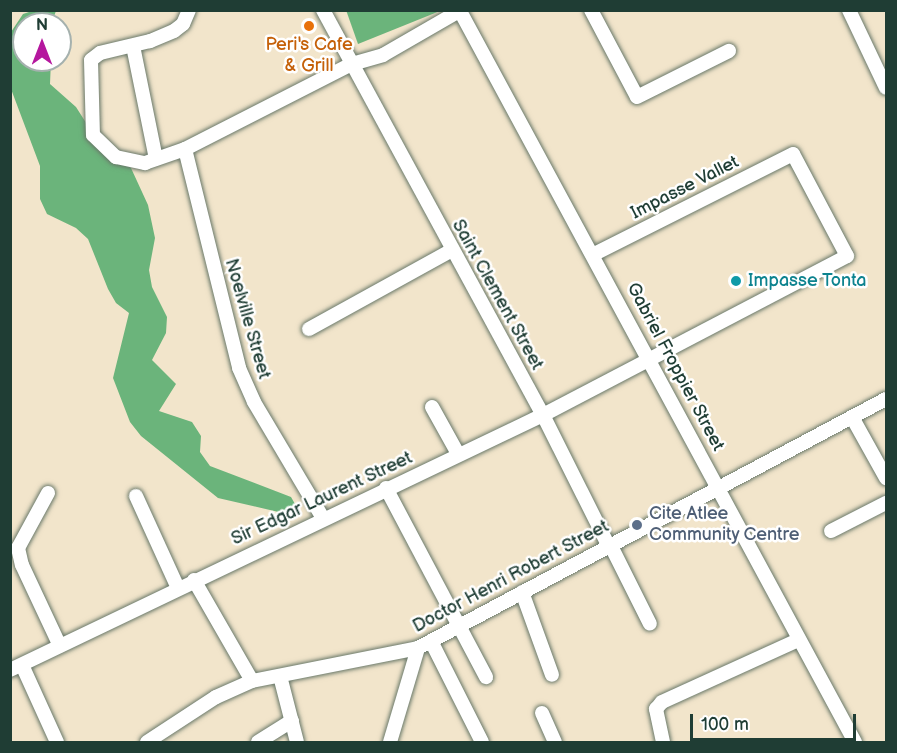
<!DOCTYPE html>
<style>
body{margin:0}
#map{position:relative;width:897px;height:753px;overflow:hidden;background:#f2e5cb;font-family:"Balsamiq Sans",sans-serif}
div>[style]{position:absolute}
.forest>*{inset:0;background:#6bb47b}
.roads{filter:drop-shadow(0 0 2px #697869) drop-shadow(0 0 2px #697869)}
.minor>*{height:14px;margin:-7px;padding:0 7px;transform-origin:7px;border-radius:7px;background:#fff}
.dots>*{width:16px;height:16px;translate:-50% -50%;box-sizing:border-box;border:3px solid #fff;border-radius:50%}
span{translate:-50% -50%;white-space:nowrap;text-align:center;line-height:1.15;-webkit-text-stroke:5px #fff;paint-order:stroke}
.food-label{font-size:18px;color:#c56008}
.street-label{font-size:18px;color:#1f3d34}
.culture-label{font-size:18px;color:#0d838f}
.left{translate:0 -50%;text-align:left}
.service-label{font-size:18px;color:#4e5e75}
.frame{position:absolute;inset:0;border:12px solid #1f3d34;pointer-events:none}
.north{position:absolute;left:12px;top:12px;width:60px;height:60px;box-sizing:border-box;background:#fff;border:2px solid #a5b1ae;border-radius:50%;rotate:0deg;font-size:16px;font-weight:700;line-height:24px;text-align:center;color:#1f3d34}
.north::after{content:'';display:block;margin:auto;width:21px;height:27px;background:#b5179e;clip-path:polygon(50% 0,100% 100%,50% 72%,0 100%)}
.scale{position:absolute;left:690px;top:714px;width:166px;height:27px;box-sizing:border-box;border:3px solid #1f3d34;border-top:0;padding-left:8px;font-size:18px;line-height:21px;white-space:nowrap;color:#1f3d34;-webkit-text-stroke:4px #fff;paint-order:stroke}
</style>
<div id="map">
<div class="forest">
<i style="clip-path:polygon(346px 10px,440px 10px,440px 11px,358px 44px)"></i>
<i style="clip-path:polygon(32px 11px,56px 11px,51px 24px,24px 24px,24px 60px,51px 60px,50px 84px,76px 107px,90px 129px,101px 135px,131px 168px,148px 205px,155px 238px,149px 270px,152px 287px,167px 317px,166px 333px,152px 360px,176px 384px,159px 411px,192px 422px,201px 436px,200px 452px,210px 466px,291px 497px,299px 511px,283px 513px,218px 498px,141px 436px,130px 422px,113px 378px,129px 313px,116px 303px,108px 289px,88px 239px,76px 228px,47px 214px,40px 199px,40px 166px,11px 89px,11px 32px,23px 14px)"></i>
</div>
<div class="roads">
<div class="minor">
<i style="left:189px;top:10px;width:15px;rotate:113deg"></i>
<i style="left:183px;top:24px;width:11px;rotate:142deg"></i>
<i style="left:174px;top:31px;width:26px;rotate:157deg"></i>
<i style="left:150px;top:41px;width:51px;rotate:166.5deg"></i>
<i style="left:100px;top:53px;width:11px;rotate:142deg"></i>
<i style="left:91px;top:60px;width:75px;rotate:88.5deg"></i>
<i style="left:93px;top:135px;width:32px;rotate:44deg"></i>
<i style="left:116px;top:157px;width:30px;rotate:12deg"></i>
<i style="left:145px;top:163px;width:42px;rotate:-19.3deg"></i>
<i style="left:185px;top:149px;width:187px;rotate:-27deg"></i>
<i style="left:352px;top:64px;width:32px;rotate:-16deg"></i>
<i style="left:383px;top:55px;width:90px;rotate:-30deg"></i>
<i style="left:323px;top:10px;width:461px;rotate:61.5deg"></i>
<i style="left:543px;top:415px;width:145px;rotate:63.4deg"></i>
<i style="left:591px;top:10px;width:98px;rotate:62.1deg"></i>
<i style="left:637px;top:97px;width:103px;rotate:-26.6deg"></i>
<i style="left:849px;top:10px;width:86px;rotate:64.6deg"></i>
<i style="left:460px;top:11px;width:831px;rotate:61.62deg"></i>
<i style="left:133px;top:46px;width:115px;rotate:78.5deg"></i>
<i style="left:185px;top:149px;width:226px;rotate:76.1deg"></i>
<i style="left:239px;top:368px;width:37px;rotate:66deg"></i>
<i style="left:254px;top:402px;width:135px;rotate:59.3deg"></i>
<i style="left:309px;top:329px;width:163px;rotate:-28.9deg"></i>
<i style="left:432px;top:407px;width:54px;rotate:61deg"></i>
<i style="left:852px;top:417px;width:70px;rotate:60.9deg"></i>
<i style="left:386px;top:488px;width:214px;rotate:62.1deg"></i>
<i style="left:48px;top:493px;width:63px;rotate:118.6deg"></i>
<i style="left:18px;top:548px;width:17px;rotate:77deg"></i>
<i style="left:22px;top:565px;width:89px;rotate:64.9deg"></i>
<i style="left:136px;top:496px;width:101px;rotate:65.5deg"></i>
<i style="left:831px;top:531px;width:62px;rotate:-27deg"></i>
<i style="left:610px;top:544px;width:89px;rotate:63.4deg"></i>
<i style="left:194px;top:580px;width:116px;rotate:60.1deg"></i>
<i style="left:522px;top:592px;width:88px;rotate:70.1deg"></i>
<i style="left:431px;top:641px;width:113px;rotate:63.2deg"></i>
<i style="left:22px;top:665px;width:85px;rotate:65.6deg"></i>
<i style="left:10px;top:670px;width:591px;rotate:-25.57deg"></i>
<i style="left:543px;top:415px;width:343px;rotate:-27.6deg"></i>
<i style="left:847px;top:256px;width:115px;rotate:-117.9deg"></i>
<i style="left:793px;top:154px;width:223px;rotate:153.3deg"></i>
<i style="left:280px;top:676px;width:68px;rotate:75.6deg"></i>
<i style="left:542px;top:713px;width:32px;rotate:66deg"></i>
<i style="left:147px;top:742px;width:82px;rotate:-33.1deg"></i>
<i style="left:216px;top:697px;width:39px;rotate:-24deg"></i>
<i style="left:252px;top:681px;width:169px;rotate:-11.2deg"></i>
<i style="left:418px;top:648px;width:530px;rotate:-28.02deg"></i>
<i style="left:258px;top:742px;width:40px;rotate:-32deg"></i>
<i style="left:390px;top:742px;width:98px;rotate:-73.4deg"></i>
<i style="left:663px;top:742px;width:34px;rotate:-102deg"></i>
<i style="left:656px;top:709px;width:9px;rotate:-49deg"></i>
<i style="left:662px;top:702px;width:149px;rotate:-24.5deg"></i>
</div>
</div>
<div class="dots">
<i style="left:309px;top:26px;background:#e8710a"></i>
<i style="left:736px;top:281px;background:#0f9aa8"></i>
<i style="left:637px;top:525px;background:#5c6f8a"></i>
</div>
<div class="food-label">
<span style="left:309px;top:56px">Peri's Cafe<br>&amp; Grill</span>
</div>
<div class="street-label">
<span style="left:685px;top:188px;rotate:-27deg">Impasse Vallet</span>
<span style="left:497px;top:295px;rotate:61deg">Saint Clement Street</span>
<span style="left:247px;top:319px;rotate:74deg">Noelville Street</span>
<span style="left:675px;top:367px;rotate:62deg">Gabriel Froppier Street</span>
<span style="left:322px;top:499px;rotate:-25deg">Sir Edgar Laurent Street</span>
<span style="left:511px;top:577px;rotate:-28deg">Doctor Henri Robert Street</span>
</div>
<div class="culture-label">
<span class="left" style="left:748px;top:281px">Impasse Tonta</span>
</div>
<div class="service-label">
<span class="left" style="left:649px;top:525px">Cite Atlee<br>Community Centre</span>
</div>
<div class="frame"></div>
<div class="north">N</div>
<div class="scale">100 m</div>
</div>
